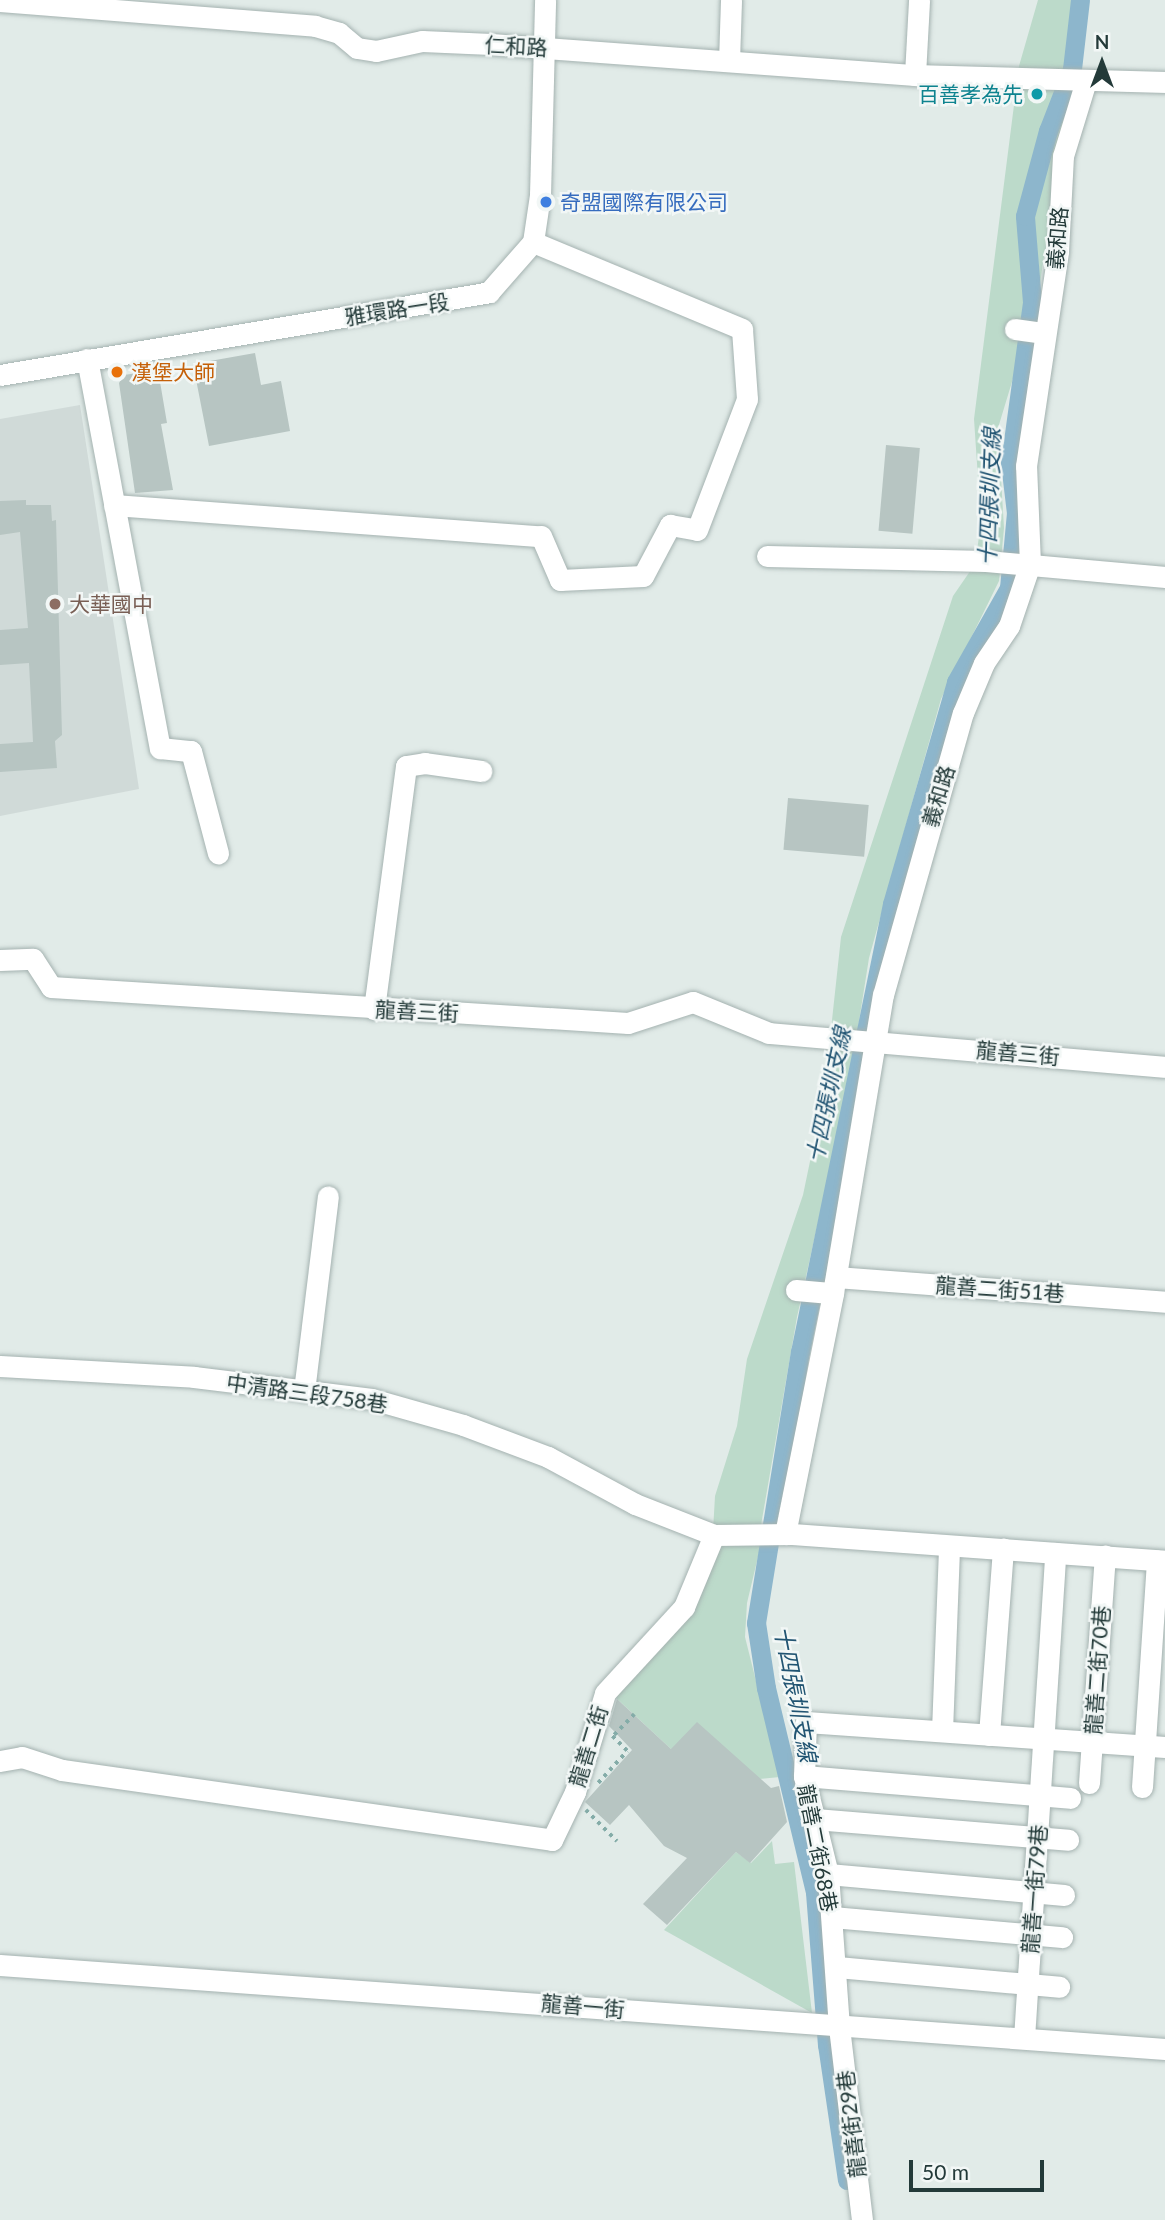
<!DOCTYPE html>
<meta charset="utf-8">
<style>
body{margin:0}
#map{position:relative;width:1165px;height:2220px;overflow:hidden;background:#e1ebe8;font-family:Lato,"Noto Sans TC",sans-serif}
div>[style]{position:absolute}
.built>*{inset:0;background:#d0dad8}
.green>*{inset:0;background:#bcdaca}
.canal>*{height:19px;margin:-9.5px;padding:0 9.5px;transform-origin:9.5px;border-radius:9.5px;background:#8db6cc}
.building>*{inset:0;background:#b7c5c2;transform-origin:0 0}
.path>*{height:3.5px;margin-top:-1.75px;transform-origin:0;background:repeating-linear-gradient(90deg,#84aca8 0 3.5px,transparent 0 8.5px)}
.roads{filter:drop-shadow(0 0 2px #a4b2b0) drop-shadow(0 0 2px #a4b2b0)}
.minor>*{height:21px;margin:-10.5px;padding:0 10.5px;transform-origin:10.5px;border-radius:10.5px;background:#fff}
.dots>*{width:19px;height:19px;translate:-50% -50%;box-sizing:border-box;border:4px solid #f2f7f6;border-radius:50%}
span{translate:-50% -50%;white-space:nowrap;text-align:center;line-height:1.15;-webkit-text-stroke:5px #f2f7f6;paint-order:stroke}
.street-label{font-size:21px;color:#233a39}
.culture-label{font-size:21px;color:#0d838f}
.right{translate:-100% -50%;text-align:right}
.shop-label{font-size:21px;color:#366cbe}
.left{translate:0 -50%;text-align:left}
.food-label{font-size:21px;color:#c56008}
.education-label{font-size:21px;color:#785e54}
.water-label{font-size:23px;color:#215472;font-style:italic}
.north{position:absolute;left:1067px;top:28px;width:70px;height:70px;-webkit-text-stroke:5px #f2f7f6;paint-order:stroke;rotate:0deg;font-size:19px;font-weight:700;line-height:28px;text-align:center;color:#233a39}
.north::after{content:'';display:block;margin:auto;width:24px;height:32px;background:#233a39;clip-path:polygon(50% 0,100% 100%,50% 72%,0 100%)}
.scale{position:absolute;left:909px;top:2160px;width:135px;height:32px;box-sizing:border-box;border:4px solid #233a39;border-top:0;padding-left:9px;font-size:21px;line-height:24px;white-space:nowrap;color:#233a39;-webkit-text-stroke:5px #f2f7f6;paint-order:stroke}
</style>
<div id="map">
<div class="built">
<i style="clip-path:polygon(80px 405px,139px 789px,0 816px,0 419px)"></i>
</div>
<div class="green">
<i style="clip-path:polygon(1038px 0,1075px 0,1067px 73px,1080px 83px,1043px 262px,1031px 352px,1021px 352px,998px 428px,1004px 528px,999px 581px,941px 699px,869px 958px,850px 1078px,797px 1317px,760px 1531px,713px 1531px,715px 1496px,737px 1426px,747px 1359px,803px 1195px,824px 1094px,841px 937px,953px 596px,975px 564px,981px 523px,974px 419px,1019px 66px)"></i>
<i style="clip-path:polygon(717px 1539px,762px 1540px,747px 1603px,745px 1637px,780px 1777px,760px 1779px,671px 1749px,615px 1697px)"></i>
<i style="clip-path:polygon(772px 1841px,775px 1864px,794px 1862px,812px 2013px,664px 1930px,736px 1852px,751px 1863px)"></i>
</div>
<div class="canal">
<i style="left:847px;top:2180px;width:136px;rotate:-98.4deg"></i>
<i style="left:827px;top:2045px;width:153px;rotate:-94.5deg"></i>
<i style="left:815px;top:1892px;width:210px;rotate:-103.5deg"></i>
<i style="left:766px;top:1688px;width:66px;rotate:-98.7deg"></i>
<i style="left:756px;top:1623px;width:275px;rotate:-80.8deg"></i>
<i style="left:800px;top:1352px;width:457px;rotate:-78.4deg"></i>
<i style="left:892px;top:904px;width:231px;rotate:-73.9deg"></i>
<i style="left:956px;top:682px;width:108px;rotate:-60.6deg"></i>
<i style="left:1009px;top:588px;width:75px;rotate:-84.7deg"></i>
<i style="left:1016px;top:513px;width:50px;rotate:-96.8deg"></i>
<i style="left:1010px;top:463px;width:162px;rotate:-82.2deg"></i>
<i style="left:1032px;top:302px;width:86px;rotate:-94.7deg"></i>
<i style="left:1025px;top:216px;width:88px;rotate:-74.9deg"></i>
<i style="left:1048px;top:131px;width:66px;rotate:-68.8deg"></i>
<i style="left:1072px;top:69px;width:69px;rotate:-83.4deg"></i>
</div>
<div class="building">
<i style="clip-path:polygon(255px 353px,261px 385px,281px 381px,290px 431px,209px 446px,193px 364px)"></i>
<i style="clip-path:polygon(158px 370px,167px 423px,161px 424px,173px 490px,135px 493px,119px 383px,124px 375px)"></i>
<i style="left:886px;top:445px;width:34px;height:86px;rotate:5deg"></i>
<i style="clip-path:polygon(26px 500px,26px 505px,51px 505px,52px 521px,56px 520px,62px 735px,55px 741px,57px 768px,0 772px,0 744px,33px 742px,29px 663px,0 665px,0 630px,28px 628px,20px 532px,0 535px,0 501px)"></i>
<i style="left:788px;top:798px;width:81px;height:52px;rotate:5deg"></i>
<i style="clip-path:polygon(617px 1699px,671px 1749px,697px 1722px,771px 1788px,779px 1786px,787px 1822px,750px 1863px,736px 1852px,667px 1925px,643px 1904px,687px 1858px,664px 1846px,629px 1805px,610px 1825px,585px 1802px,632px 1750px,609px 1726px)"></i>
</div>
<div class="path">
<i style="left:614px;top:1735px;width:29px;rotate:-46deg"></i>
<i style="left:598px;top:1783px;width:43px;rotate:-47.8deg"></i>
<i style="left:627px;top:1751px;width:23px;rotate:-135deg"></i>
<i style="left:586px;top:1810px;width:44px;rotate:45deg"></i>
</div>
<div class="roads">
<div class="minor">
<i style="left:0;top:1px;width:316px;rotate:4.5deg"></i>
<i style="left:315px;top:26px;width:25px;rotate:16deg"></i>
<i style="left:339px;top:33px;width:23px;rotate:40deg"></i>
<i style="left:357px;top:48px;width:19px;rotate:9deg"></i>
<i style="left:376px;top:51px;width:47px;rotate:-12.3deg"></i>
<i style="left:422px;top:41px;width:69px;rotate:2.5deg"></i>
<i style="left:491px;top:44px;width:425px;rotate:4.2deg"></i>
<i style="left:915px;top:75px;width:250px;rotate:1.6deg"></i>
<i style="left:729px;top:61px;width:61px;rotate:-88.1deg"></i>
<i style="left:915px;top:75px;width:75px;rotate:-86.9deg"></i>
<i style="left:1015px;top:329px;width:30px;rotate:8deg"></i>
<i style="left:87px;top:359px;width:396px;rotate:79.4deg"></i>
<i style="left:160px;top:748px;width:31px;rotate:6deg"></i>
<i style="left:191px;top:751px;width:106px;rotate:75.2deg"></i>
<i style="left:0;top:375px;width:496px;rotate:-9.6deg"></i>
<i style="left:489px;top:292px;width:67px;rotate:-48.7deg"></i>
<i style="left:533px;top:242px;width:48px;rotate:-81.5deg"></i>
<i style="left:540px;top:195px;width:195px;rotate:-88.5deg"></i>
<i style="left:114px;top:505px;width:428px;rotate:4.2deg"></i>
<i style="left:541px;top:536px;width:48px;rotate:66.6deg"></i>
<i style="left:560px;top:580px;width:83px;rotate:-2.8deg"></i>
<i style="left:643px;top:576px;width:58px;rotate:-62.1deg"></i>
<i style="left:670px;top:525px;width:27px;rotate:10deg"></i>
<i style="left:697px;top:530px;width:140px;rotate:-69.1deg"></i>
<i style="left:747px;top:399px;width:70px;rotate:-94.1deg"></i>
<i style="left:742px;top:329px;width:226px;rotate:-157.4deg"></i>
<i style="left:767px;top:556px;width:219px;rotate:1.3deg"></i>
<i style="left:986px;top:561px;width:180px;rotate:5.1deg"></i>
<i style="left:0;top:960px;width:33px;rotate:-2deg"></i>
<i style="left:33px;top:959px;width:33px;rotate:57deg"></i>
<i style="left:51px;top:987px;width:578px;rotate:3.57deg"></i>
<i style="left:628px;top:1023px;width:68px;rotate:-17.9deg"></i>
<i style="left:693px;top:1002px;width:82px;rotate:22.2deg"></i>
<i style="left:769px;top:1033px;width:397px;rotate:4.9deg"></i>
<i style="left:374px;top:1009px;width:245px;rotate:-82.5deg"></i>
<i style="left:406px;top:766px;width:19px;rotate:-9deg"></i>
<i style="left:425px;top:763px;width:57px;rotate:8.1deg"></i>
<i style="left:836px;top:1277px;width:330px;rotate:4.3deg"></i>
<i style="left:796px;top:1290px;width:37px;rotate:5deg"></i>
<i style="left:0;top:1366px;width:194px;rotate:3.2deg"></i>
<i style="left:194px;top:1377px;width:179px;rotate:7deg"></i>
<i style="left:372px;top:1399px;width:95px;rotate:15.9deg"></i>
<i style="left:463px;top:1425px;width:91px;rotate:20.6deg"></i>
<i style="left:548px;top:1457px;width:99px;rotate:28.4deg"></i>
<i style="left:635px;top:1504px;width:85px;rotate:21.4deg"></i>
<i style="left:714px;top:1535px;width:78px;rotate:-0.7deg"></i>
<i style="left:792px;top:1534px;width:374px;rotate:4.1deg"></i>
<i style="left:304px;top:1391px;width:196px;rotate:-83deg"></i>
<i style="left:785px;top:1534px;width:246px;rotate:-78.7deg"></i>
<i style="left:833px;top:1293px;width:302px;rotate:-80.5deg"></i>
<i style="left:883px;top:995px;width:293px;rotate:-74.2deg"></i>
<i style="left:963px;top:713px;width:54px;rotate:-67.2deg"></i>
<i style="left:984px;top:663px;width:45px;rotate:-56deg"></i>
<i style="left:1009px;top:626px;width:65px;rotate:-71.3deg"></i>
<i style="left:1030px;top:564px;width:98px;rotate:-92.3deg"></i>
<i style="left:1026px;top:466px;width:217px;rotate:-81.5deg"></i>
<i style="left:1058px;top:251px;width:95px;rotate:-87deg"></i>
<i style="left:1063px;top:156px;width:78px;rotate:-73deg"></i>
<i style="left:942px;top:1731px;width:185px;rotate:-87.8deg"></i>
<i style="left:989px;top:1735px;width:187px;rotate:-85.7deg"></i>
<i style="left:0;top:1761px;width:22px;rotate:-10deg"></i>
<i style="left:22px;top:1757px;width:42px;rotate:18deg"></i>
<i style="left:62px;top:1770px;width:495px;rotate:8.1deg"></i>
<i style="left:552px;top:1840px;width:53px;rotate:-64.4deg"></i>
<i style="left:575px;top:1792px;width:103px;rotate:-73.1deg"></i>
<i style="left:605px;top:1693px;width:117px;rotate:-47.4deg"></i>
<i style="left:684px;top:1607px;width:78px;rotate:-67.4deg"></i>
<i style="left:804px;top:1776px;width:267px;rotate:4.7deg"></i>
<i style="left:1089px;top:1783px;width:228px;rotate:-86deg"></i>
<i style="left:1142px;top:1787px;width:227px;rotate:-86.2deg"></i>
<i style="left:815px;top:1819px;width:254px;rotate:4.7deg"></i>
<i style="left:828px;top:1874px;width:237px;rotate:5.1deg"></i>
<i style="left:832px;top:1917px;width:231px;rotate:5deg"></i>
<i style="left:0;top:1965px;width:1168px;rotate:4.12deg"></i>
<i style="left:837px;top:1967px;width:223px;rotate:5.1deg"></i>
<i style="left:1024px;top:2038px;width:486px;rotate:-86.3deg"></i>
<i style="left:862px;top:2220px;width:194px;rotate:-96.8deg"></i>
<i style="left:839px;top:2027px;width:153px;rotate:-94.1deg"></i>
<i style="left:828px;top:1874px;width:101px;rotate:-103.8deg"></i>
<i style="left:804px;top:1776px;width:54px;rotate:-87.9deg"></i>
<i style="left:806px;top:1722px;width:360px;rotate:4deg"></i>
</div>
</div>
<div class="dots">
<i style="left:1037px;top:94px;background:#0f9aa8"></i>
<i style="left:546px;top:202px;background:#3f7fe0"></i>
<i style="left:117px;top:372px;background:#e8710a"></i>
<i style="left:55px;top:604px;background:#8d6e63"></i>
</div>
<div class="street-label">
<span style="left:516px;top:46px;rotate:3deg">仁和路</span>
<span style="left:1057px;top:238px;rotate:-85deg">義和路</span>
<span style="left:397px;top:309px;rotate:-9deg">雅環路一段</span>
<span style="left:938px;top:796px;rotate:-73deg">義和路</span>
<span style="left:417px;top:1011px;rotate:3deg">龍善三街</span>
<span style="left:1018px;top:1053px;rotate:5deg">龍善三街</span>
<span style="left:1000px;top:1289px;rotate:4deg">龍善二街51巷</span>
<span style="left:307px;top:1393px;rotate:8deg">中清路三段758巷</span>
<span style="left:1097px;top:1670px;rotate:-86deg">龍善二街70巷</span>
<span style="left:588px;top:1746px;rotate:-73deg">龍善二街</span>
<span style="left:818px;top:1848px;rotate:79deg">龍善二街68巷</span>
<span style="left:1034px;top:1889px;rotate:-86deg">龍善一街79巷</span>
<span style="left:583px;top:2006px;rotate:5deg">龍善一街</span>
<span style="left:851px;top:2124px;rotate:-97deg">龍善街29巷</span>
</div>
<div class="culture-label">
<span class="right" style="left:1023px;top:94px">百善孝為先</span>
</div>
<div class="shop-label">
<span class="left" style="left:560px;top:202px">奇盟國際有限公司</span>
</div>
<div class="food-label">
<span class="left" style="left:131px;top:372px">漢堡大師</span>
</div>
<div class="education-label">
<span class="left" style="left:69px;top:604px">大華國中</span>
</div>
<div class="water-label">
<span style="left:989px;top:497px;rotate:-88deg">十四張圳支線</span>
<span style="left:828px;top:1095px;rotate:-78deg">十四張圳支線</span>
<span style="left:796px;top:1694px;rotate:79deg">十四張圳支線</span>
</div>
<div class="north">N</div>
<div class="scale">50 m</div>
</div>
